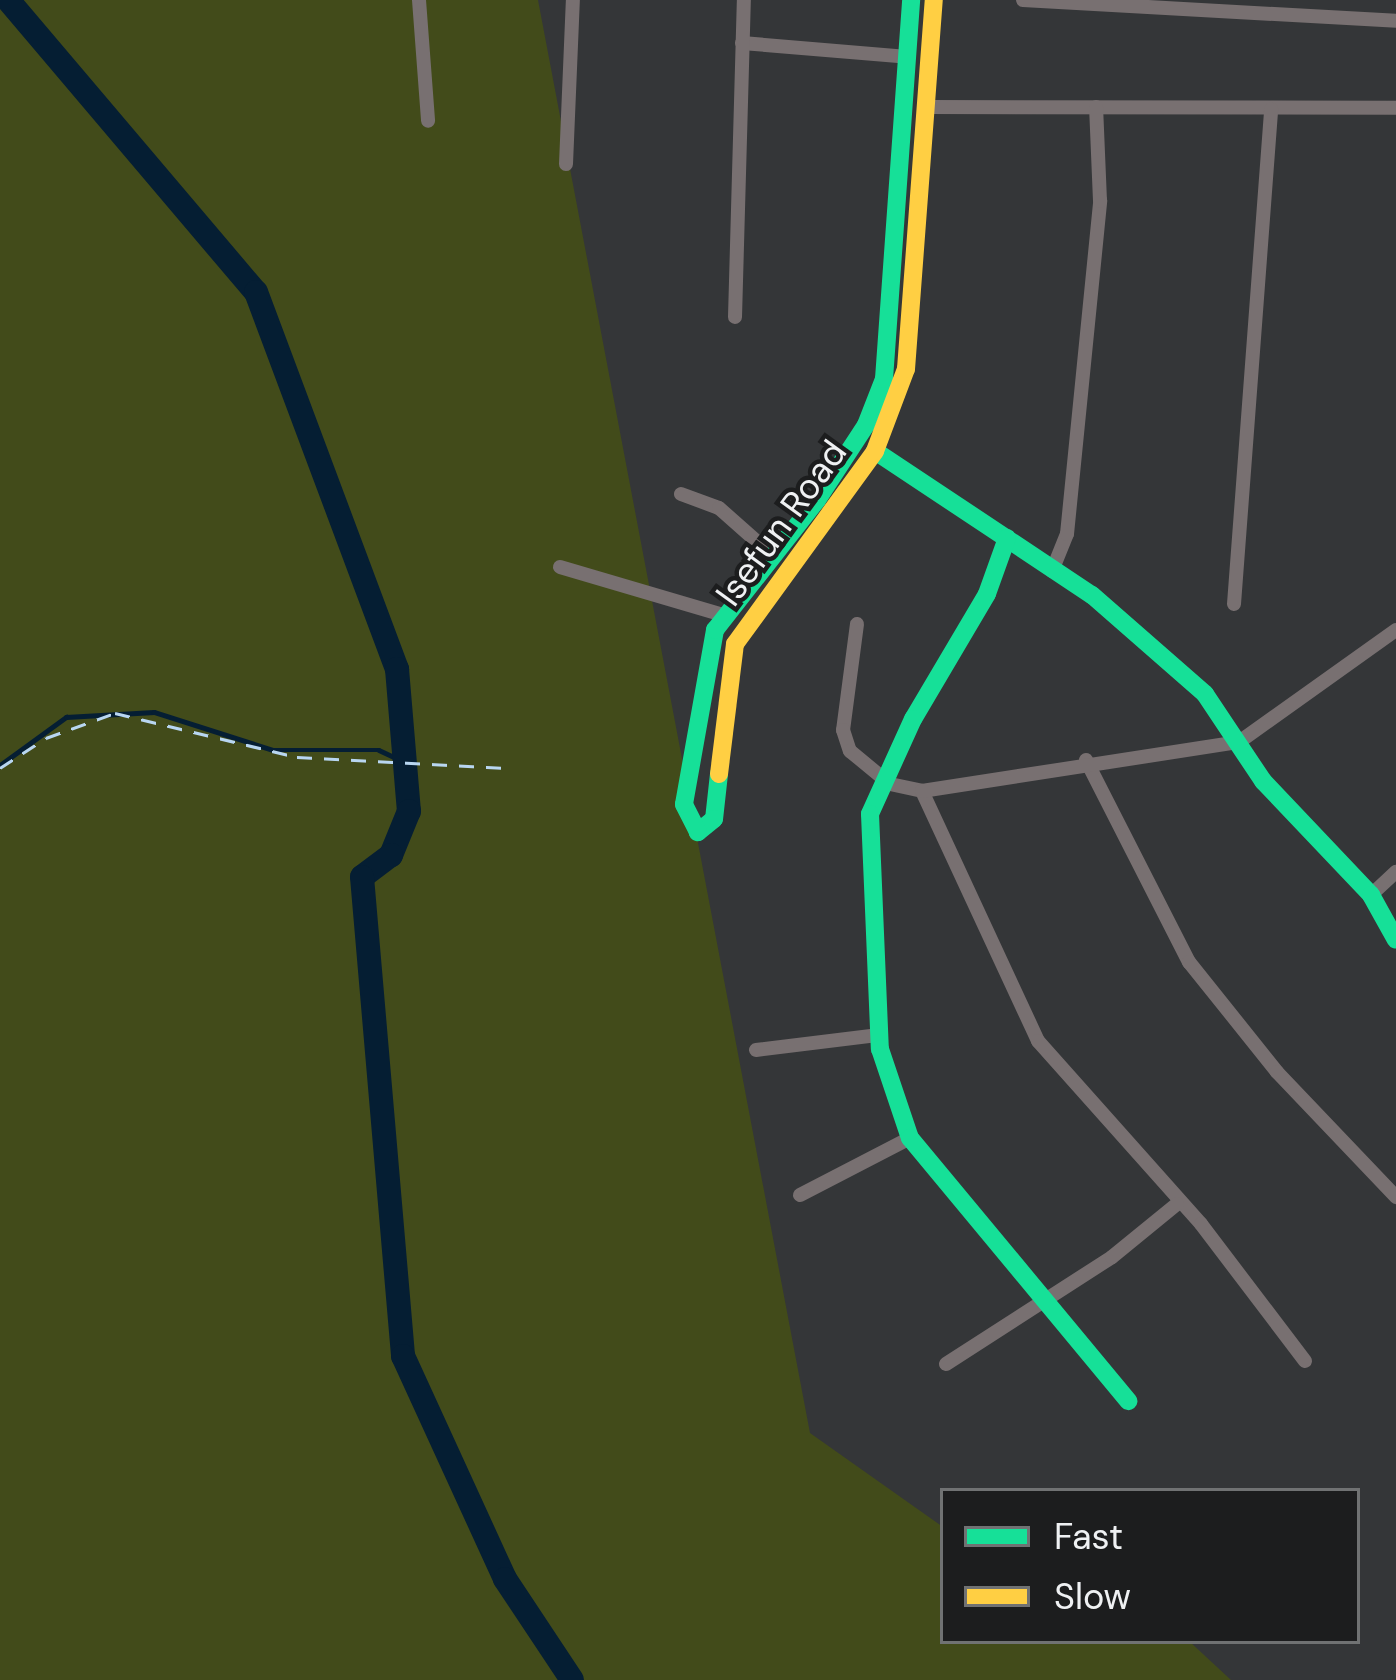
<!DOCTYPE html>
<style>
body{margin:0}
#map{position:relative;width:1396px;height:1680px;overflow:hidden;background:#343638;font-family:"DM Sans",sans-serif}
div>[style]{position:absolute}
.green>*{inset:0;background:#424b1a}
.stream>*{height:4.5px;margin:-2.25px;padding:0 2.25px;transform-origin:2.25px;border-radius:2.25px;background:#051e33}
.river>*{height:24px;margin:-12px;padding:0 12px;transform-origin:12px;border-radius:12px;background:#051e33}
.ferry>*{height:3px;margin-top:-1.5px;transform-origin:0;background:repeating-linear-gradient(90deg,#b8d6f1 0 15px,transparent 0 27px)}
.street>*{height:14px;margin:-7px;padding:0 7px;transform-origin:7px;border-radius:7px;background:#787071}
.fast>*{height:18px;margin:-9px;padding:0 9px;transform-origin:9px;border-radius:9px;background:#16e098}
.slow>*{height:18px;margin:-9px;padding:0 9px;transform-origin:9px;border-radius:9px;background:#ffcf43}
span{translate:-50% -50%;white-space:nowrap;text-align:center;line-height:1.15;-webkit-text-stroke:9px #1c1d1e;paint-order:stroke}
.street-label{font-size:36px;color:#eff1f3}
.legend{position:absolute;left:940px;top:1488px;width:420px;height:156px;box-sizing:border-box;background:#1c1d1e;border:3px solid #707273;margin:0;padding:15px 21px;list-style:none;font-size:36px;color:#eff1f3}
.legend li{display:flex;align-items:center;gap:24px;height:60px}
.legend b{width:60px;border:3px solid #707273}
</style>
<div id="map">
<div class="green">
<i style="clip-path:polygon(0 0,538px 0,810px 1433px,943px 1527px,943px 1641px,1189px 1641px,1231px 1680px,0 1680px)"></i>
</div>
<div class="stream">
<i style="left:0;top:765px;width:82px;rotate:-36deg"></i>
<i style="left:66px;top:717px;width:88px;rotate:-3.3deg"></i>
<i style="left:154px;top:712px;width:125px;rotate:17.7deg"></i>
<i style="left:273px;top:750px;width:106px"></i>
<i style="left:379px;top:750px;width:29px;rotate:25deg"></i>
</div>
<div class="river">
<i style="left:8px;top:0;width:383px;rotate:49.7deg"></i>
<i style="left:256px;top:292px;width:403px;rotate:69.5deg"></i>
<i style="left:397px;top:669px;width:143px;rotate:85.2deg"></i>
<i style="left:409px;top:811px;width:48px;rotate:112.2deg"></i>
<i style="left:391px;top:855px;width:36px;rotate:143deg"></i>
<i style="left:362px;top:877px;width:481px;rotate:85.1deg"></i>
<i style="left:403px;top:1356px;width:245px;rotate:65.4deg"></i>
<i style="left:505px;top:1579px;width:121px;rotate:56.4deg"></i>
</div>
<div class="ferry">
<i style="left:0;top:768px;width:55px;rotate:-33.1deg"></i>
<i style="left:46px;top:738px;width:73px;rotate:-19.9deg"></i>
<i style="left:115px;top:713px;width:187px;rotate:13.6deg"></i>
<i style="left:297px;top:757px;width:209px;rotate:3deg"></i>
</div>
<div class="street">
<i style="left:419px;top:0;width:121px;rotate:85.7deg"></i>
<i style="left:1023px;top:0;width:374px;rotate:3.2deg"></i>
<i style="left:742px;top:43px;width:166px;rotate:4.8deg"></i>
<i style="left:927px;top:107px;width:469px;rotate:0.1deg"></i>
<i style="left:566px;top:164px;width:164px;rotate:-87.6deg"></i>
<i style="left:735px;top:317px;width:317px;rotate:-88.4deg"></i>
<i style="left:681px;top:494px;width:40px;rotate:20.2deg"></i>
<i style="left:719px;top:508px;width:69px;rotate:41.5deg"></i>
<i style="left:560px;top:567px;width:170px;rotate:16.4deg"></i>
<i style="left:1052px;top:571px;width:40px;rotate:-68deg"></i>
<i style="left:1067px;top:534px;width:335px;rotate:-84.3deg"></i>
<i style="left:1100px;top:201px;width:94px;rotate:-92.4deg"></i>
<i style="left:1234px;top:604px;width:496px;rotate:-85.7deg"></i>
<i style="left:857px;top:624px;width:107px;rotate:97.5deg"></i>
<i style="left:843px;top:730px;width:22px;rotate:72deg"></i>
<i style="left:850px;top:751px;width:52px;rotate:39.5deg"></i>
<i style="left:890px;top:784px;width:33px;rotate:12deg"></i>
<i style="left:922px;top:791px;width:276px;rotate:65.1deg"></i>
<i style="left:1038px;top:1041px;width:245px;rotate:48.3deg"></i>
<i style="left:1201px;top:1224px;width:172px;rotate:52.8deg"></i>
<i style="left:1086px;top:760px;width:227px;rotate:63deg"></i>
<i style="left:1189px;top:962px;width:141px;rotate:51.3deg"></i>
<i style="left:1277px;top:1072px;width:173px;rotate:46.4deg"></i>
<i style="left:922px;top:791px;width:321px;rotate:-8.8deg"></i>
<i style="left:1239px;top:742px;width:193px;rotate:-35.5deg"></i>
<i style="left:1371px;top:895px;width:34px;rotate:-43deg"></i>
<i style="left:756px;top:1050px;width:124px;rotate:-7deg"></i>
<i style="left:800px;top:1195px;width:124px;rotate:-27.4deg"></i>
<i style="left:946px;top:1364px;width:197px;rotate:-32.8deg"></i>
<i style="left:1112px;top:1257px;width:84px;rotate:-39.2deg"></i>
</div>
<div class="fast">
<i style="left:875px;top:451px;width:260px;rotate:33.6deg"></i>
<i style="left:1092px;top:595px;width:150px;rotate:41.2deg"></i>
<i style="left:1205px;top:694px;width:105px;rotate:56.3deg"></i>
<i style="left:1263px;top:781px;width:157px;rotate:46.5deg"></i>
<i style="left:1371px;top:895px;width:51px;rotate:60.9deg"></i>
<i style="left:1007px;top:538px;width:59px;rotate:109.7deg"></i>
<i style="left:987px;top:594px;width:145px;rotate:120.6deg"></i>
<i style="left:913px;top:719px;width:104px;rotate:114.4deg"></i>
<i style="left:870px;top:814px;width:235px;rotate:87.6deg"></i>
<i style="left:880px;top:1049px;width:94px;rotate:71.4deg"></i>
<i style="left:910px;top:1138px;width:342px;rotate:50.3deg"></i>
<i style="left:719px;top:774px;width:45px;rotate:96.3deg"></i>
<i style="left:714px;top:819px;width:21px;rotate:141deg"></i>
<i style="left:698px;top:832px;width:31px;rotate:-117deg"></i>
<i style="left:684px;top:804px;width:177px;rotate:-79.9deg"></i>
<i style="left:715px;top:630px;width:165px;rotate:-51.9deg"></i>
<i style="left:817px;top:500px;width:90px;rotate:-56.8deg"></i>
<i style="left:866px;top:425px;width:49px;rotate:-68.6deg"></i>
<i style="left:884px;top:379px;width:380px;rotate:-85.9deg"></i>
</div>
<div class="slow">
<i style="left:719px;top:774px;width:131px;rotate:-83deg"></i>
<i style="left:735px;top:644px;width:238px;rotate:-54deg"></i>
<i style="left:875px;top:451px;width:88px;rotate:-69.3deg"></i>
<i style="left:906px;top:369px;width:370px;rotate:-85.7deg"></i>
</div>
<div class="street-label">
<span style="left:781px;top:523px;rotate:-54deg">Isefun Road</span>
</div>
<ul class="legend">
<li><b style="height:15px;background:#16e098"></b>Fast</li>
<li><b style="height:15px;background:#ffcf43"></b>Slow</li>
</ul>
</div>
